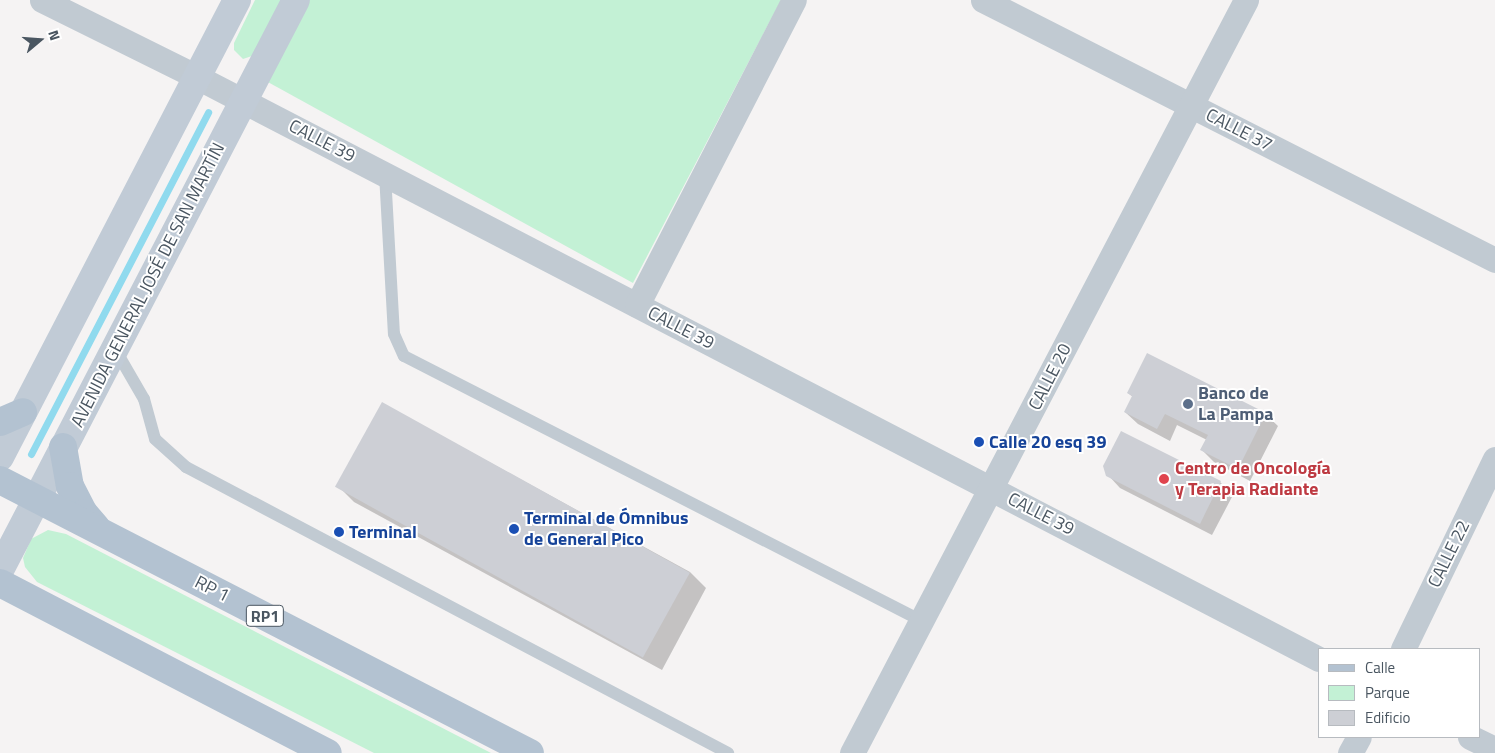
<!DOCTYPE html>
<meta charset="utf-8">
<style>
body{margin:0}
#map{position:relative;width:1495px;height:753px;overflow:hidden;background:#f5f3f3;font-family:"Titillium Web",sans-serif}
div>[style]{position:absolute}
.green>*{inset:0;background:#c3f1d5}
.shadow>*{inset:0;background:#0003}
.stream>*{height:7px;margin:-3.5px;padding:0 3.5px;transform-origin:3.5px;border-radius:3.5px;background:#90daee}
.building>*{inset:0;background:#cdcfd5;transform-origin:0 0}
.lane>*{height:12px;margin:-6px;padding:0 6px;transform-origin:6px;border-radius:6px;background:#c1cad2}
.street>*{height:25px;margin:-12.5px;padding:0 12.5px;transform-origin:12.5px;border-radius:12.5px;background:#c1cad2}
.secondary>*{height:28px;margin:-14px;padding:0 14px;transform-origin:14px;border-radius:14px;background:#c1cbd6}
.primary>*{height:28px;margin:-14px;padding:0 14px;transform-origin:14px;border-radius:14px;background:#b3c2d1}
.dots>*{width:14px;height:14px;translate:-50% -50%;box-sizing:border-box;border:2px solid #fff;border-radius:50%}
span{translate:-50% -50%;white-space:nowrap;text-align:center;line-height:1.15;-webkit-text-stroke:4px #fff;paint-order:stroke}
.shield-label span{padding:1px 4px;background:#fff;border:1px solid;border-radius:4px;-webkit-text-stroke-width:0}
.shield-label{font-size:16px;color:#4a5661;font-weight:700}
.street-label{font-size:18px;color:#4a5661}
.service-label{font-size:18px;color:#4e5e75;font-weight:700}
.left{translate:0 -50%;text-align:left}
.transit-label{font-size:18px;color:#164399;font-weight:700}
.health-label{font-size:18px;color:#be3a42;font-weight:700}
.legend{position:absolute;left:1318px;top:648px;width:162px;height:90px;box-sizing:border-box;background:#fff;border:1px solid #b7bbc0;margin:0;padding:6px 9px;list-style:none;font-size:15px;color:#4a5661}
.legend li{display:flex;align-items:center;gap:10px;height:25px}
.legend b{width:25px;border:1px solid #b7bbc0}
.north{position:absolute;left:15px;top:15px;width:50px;height:50px;-webkit-text-stroke:4px #fff;paint-order:stroke;rotate:72deg;font-size:14px;font-weight:700;line-height:20px;text-align:center;color:#4a5661}
.north::after{content:'';display:block;margin:auto;width:18px;height:22px;background:#4a5661;clip-path:polygon(50% 0,100% 100%,50% 72%,0 100%)}
</style>
<div id="map">
<div class="green">
<i style="clip-path:polygon(255px 0,286px 0,255px 55px,243px 59px,234px 50px,234px 43px)"></i>
<i style="clip-path:polygon(309px 0,781px 0,633px 283px,266px 81px)"></i>
<i style="clip-path:polygon(48px 530px,66px 534px,491px 753px,374px 753px,37px 582px,25px 567px,23px 558px,31px 539px)"></i>
</div>
<div class="shadow">
<i style="clip-path:polygon(1128px 393px,1265px 414px,1278px 426px,1250px 481px,1214px 462px,1202px 450px,1207px 440px,1177px 425px,1170px 441px,1138px 424px,1125px 412px,1133px 397px)"></i>
<i style="clip-path:polygon(383px 404px,690px 572px,706px 588px,662px 670px,354px 502px,338px 486px)"></i>
<i style="clip-path:polygon(1122px 433px,1220px 482px,1233px 495px,1212px 535px,1120px 488px,1108px 475px)"></i>
</div>
<div class="stream">
<i style="left:31px;top:454px;width:385px;rotate:-62.6deg"></i>
</div>
<div class="building">
<i style="clip-path:polygon(1147px 353px,1266px 413px,1238px 469px,1200px 450px,1208px 435px,1165px 414px,1157px 429px,1124px 412px,1132px 396px,1127px 393px)"></i>
<i style="left:382px;top:402px;width:352px;height:97px;rotate:29deg"></i>
<i style="clip-path:polygon(1121px 431px,1221px 481px,1200px 524px,1106px 476px,1103px 466px)"></i>
</div>
<div class="lane">
<i style="left:385px;top:174px;width:160px;rotate:86.8deg"></i>
<i style="left:394px;top:334px;width:24px;rotate:66deg"></i>
<i style="left:404px;top:356px;width:582px;rotate:27.09deg"></i>
<i style="left:115px;top:349px;width:58px;rotate:59.9deg"></i>
<i style="left:144px;top:399px;width:41px;rotate:74.6deg"></i>
<i style="left:155px;top:439px;width:42px;rotate:42.1deg"></i>
<i style="left:186px;top:467px;width:613px;rotate:27.82deg"></i>
</div>
<div class="street">
<i style="left:42px;top:0;width:173px;rotate:26.4deg"></i>
<i style="left:197px;top:77px;width:1264px;rotate:27.42deg"></i>
<i style="left:983px;top:0;width:574px;rotate:26.92deg"></i>
<i style="left:637px;top:305px;width:343px;rotate:-62.8deg"></i>
<i style="left:1403px;top:649px;width:211px;rotate:-64.2deg"></i>
<i style="left:1470px;top:737px;width:28px;rotate:26deg"></i>
<i style="left:852px;top:753px;width:850px;rotate:-62.38deg"></i>
<i style="left:1350px;top:753px;width:18px;rotate:-61deg"></i>
</div>
<div class="secondary">
<i style="left:0;top:457px;width:515px;rotate:-62.59deg"></i>
<i style="left:0;top:570px;width:642px;rotate:-62.56deg"></i>
</div>
<div class="primary">
<i style="left:0;top:422px;width:25px;rotate:-23deg"></i>
<i style="left:63px;top:447px;width:40px;rotate:80deg"></i>
<i style="left:70px;top:486px;width:30px;rotate:63deg"></i>
<i style="left:84px;top:513px;width:18px;rotate:49deg"></i>
<i style="left:0;top:480px;width:596px;rotate:27.25deg"></i>
<i style="left:0;top:583px;width:369px;rotate:27.4deg"></i>
</div>
<div class="dots">
<i style="left:1188px;top:404px;background:#5c6f8a"></i>
<i style="left:979px;top:442px;background:#1a4fb4"></i>
<i style="left:1164px;top:479px;background:#e0444e"></i>
<i style="left:514px;top:529px;background:#1a4fb4"></i>
<i style="left:339px;top:532px;background:#1a4fb4"></i>
</div>
<div class="shield-label">
<span style="left:265px;top:616px">RP1</span>
</div>
<div class="street-label">
<span style="left:1239px;top:130px;rotate:27deg">CALLE 37</span>
<span style="left:322px;top:141px;rotate:27deg">CALLE 39</span>
<span style="left:148px;top:285px;rotate:-63deg">AVENIDA GENERAL JOSÉ DE SAN MARTÍN</span>
<span style="left:681px;top:328px;rotate:27deg">CALLE 39</span>
<span style="left:1050px;top:377px;rotate:-63deg">CALLE 20</span>
<span style="left:1041px;top:514px;rotate:27deg">CALLE 39</span>
<span style="left:1449px;top:554px;rotate:-64deg">CALLE 22</span>
<span style="left:212px;top:589px;rotate:27deg">RP 1</span>
</div>
<div class="service-label">
<span class="left" style="left:1198px;top:404px">Banco de<br>La Pampa</span>
</div>
<div class="transit-label">
<span class="left" style="left:989px;top:442px">Calle 20 esq 39</span>
<span class="left" style="left:524px;top:529px">Terminal de Ómnibus<br>de General Pico</span>
<span class="left" style="left:349px;top:532px">Terminal</span>
</div>
<div class="health-label">
<span class="left" style="left:1175px;top:479px">Centro de Oncología<br>y Terapia Radiante</span>
</div>
<ul class="legend">
<li><b style="height:6px;background:#b3c2d1"></b>Calle</li>
<li><b style="height:14px;background:#c3f1d5"></b>Parque</li>
<li><b style="height:14px;background:#cdcfd5"></b>Edificio</li>
</ul>
<div class="north">N</div>
</div>
